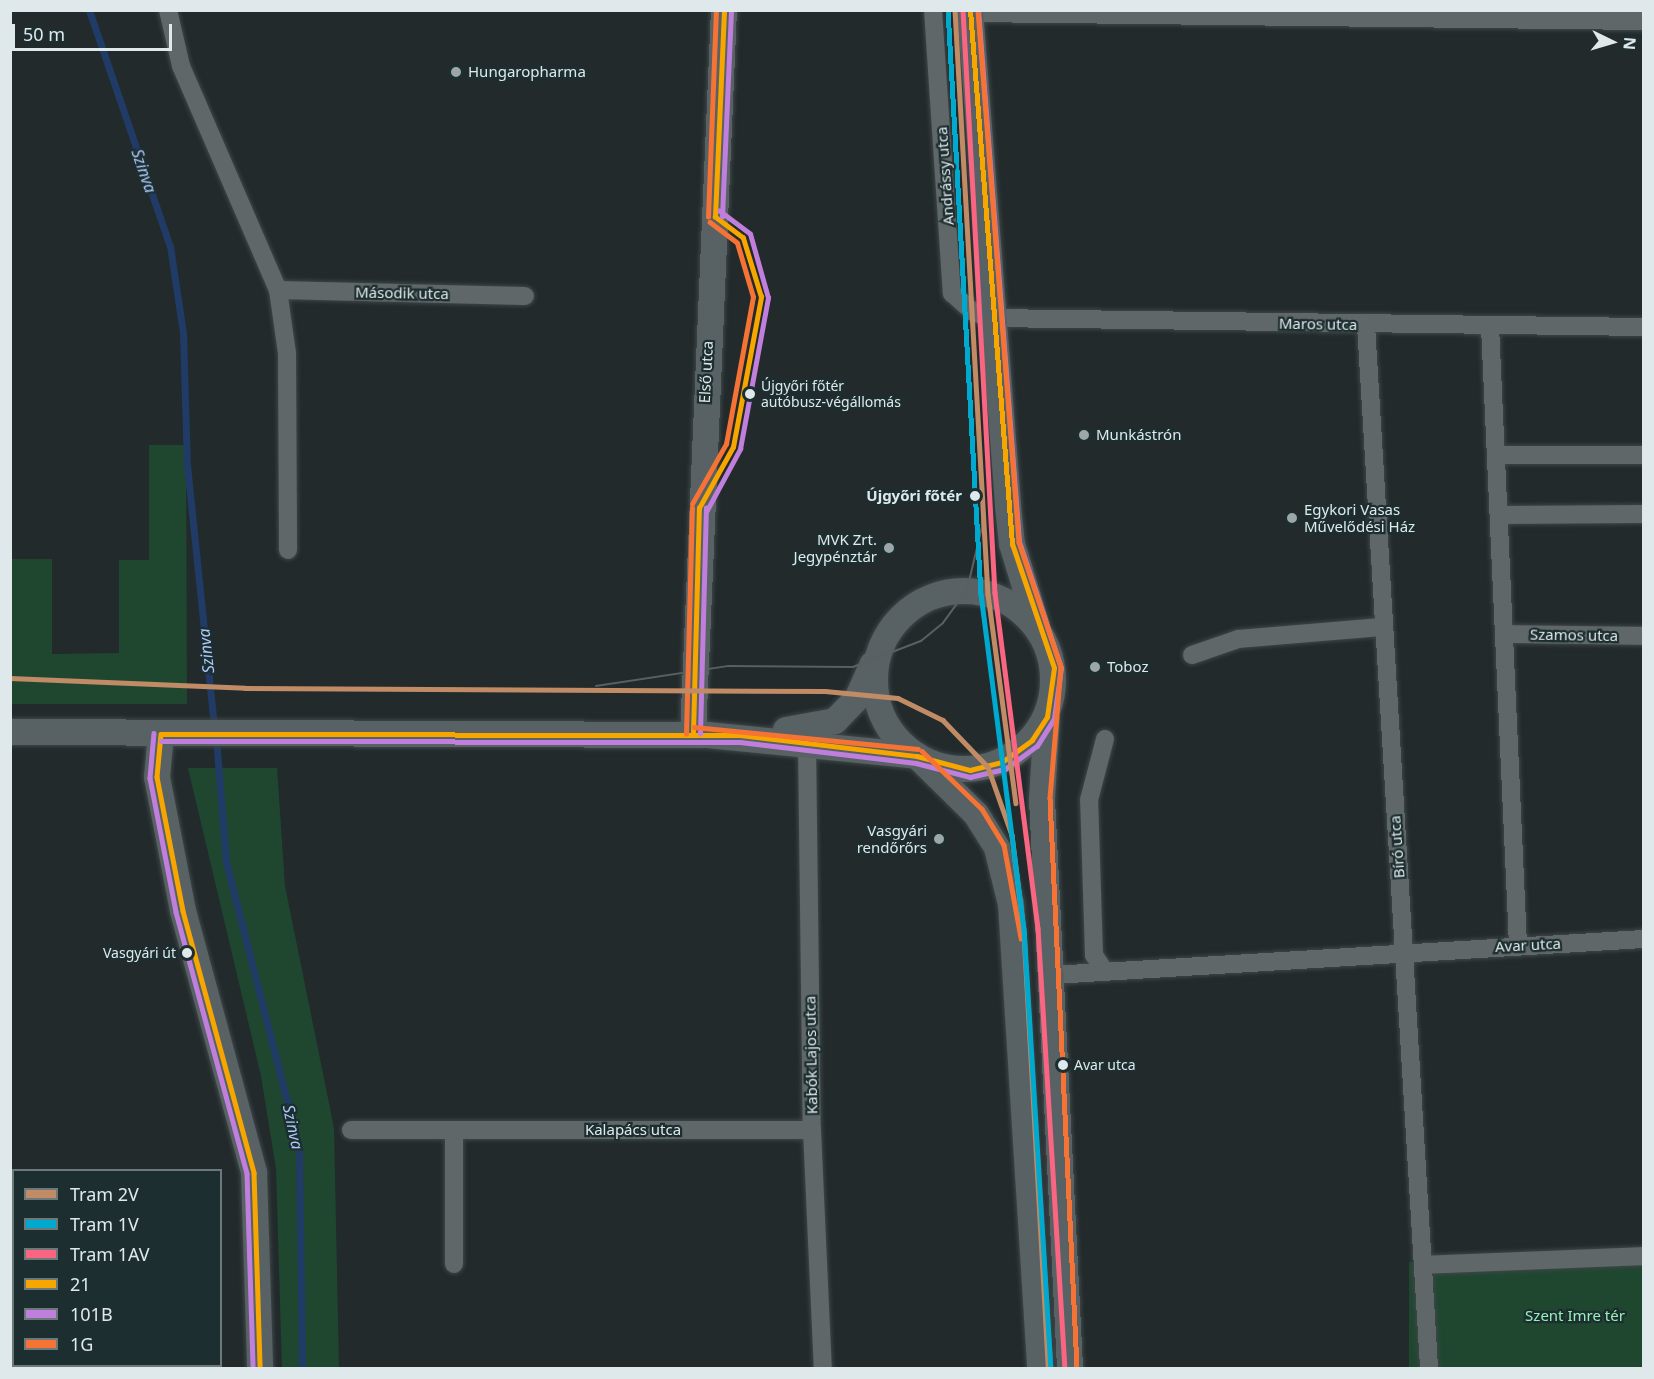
<!DOCTYPE html>
<meta charset="utf-8">
<style>
body{margin:0}
#map{position:relative;width:1654px;height:1379px;overflow:hidden;background:#222a2c;font-family:"Noto Sans",sans-serif}
div>[style]{position:absolute}
.green>*{inset:0;background:#1f4730;transform-origin:0 0}
.stream>*{height:7px;margin:-3.5px;padding:0 3.5px;transform-origin:3.5px;border-radius:3.5px;background:#203b66}
.roads{filter:drop-shadow(0 0 2px #3e4647) drop-shadow(0 0 2px #3e4647)}
.street>*{height:18px;margin:-9px;padding:0 9px;transform-origin:9px;border-radius:9px;background:#606768}
.secondary>*{height:26px;margin:-13px;padding:0 13px;transform-origin:13px;border-radius:13px;background:#586163}
.secondary>.ring{margin:-13px;padding:0;box-sizing:content-box;background:none;border:26px solid #586163;border-radius:50%}
.tram>*{height:1.5px;margin:-0.75px;padding:0 0.75px;transform-origin:0.75px;border-radius:0.75px;background:#596062}
.bus-1>*{height:4.5px;margin:-2.25px;padding:0 2.25px;transform-origin:2.25px;border-radius:2.25px;background:#f7a600}
.bus-2>*{height:4.5px;margin:-2.25px;padding:0 2.25px;transform-origin:2.25px;border-radius:2.25px;background:#c07fdc}
.bus-3>*{height:4.5px;margin:-2.25px;padding:0 2.25px;transform-origin:2.25px;border-radius:2.25px;background:#f57335}
.tram-1>*{height:4.5px;margin:-2.25px;padding:0 2.25px;transform-origin:2.25px;border-radius:2.25px;background:#c18c65}
.tram-2>*{height:4.5px;margin:-2.25px;padding:0 2.25px;transform-origin:2.25px;border-radius:2.25px;background:#00a9ce}
.tram-3>*{height:4.5px;margin:-2.25px;padding:0 2.25px;transform-origin:2.25px;border-radius:2.25px;background:#fa6682}
.dots>*{width:16px;height:16px;translate:-50% -50%;box-sizing:border-box;border:3px solid #1d2e31;border-radius:50%}
span{translate:-50% -50%;white-space:nowrap;text-align:center;line-height:1.15;-webkit-text-stroke:4.5px #1d2e31;paint-order:stroke}
.bus-label{font-size:14px;color:#dfe9eb}
.left{translate:0 -50%;text-align:left}
.right{translate:-100% -50%;text-align:right}
.poi-label{font-size:15px;color:#dfe9eb}
.street-label{font-size:15px;color:#dfe9eb}
.stop-label{font-size:15px;color:#dfe9eb;font-weight:700}
.park-label{font-size:15px;color:#96f1b7}
.water-label{font-size:16px;color:#adc9f7;font-style:italic}
.frame{position:absolute;inset:0;border:12px solid #dfe9eb;pointer-events:none}
.legend{position:absolute;left:12px;top:1169px;width:210px;height:198px;box-sizing:border-box;background:#1d2e31;border:2px solid #6b797b;margin:0;padding:8px 10px;list-style:none;font-size:18px;color:#dfe9eb}
.legend li{display:flex;align-items:center;gap:12px;height:30px}
.legend b{width:30px;border:2px solid #6b797b}
.north{position:absolute;left:1582px;top:12px;width:60px;height:60px;-webkit-text-stroke:4px #1d2e31;paint-order:stroke;rotate:95deg;font-size:16px;font-weight:700;line-height:24px;text-align:center;color:#dfe9eb}
.north::after{content:'';display:block;margin:auto;width:21px;height:27px;background:#dfe9eb;clip-path:polygon(50% 0,100% 100%,50% 72%,0 100%)}
.scale{position:absolute;left:12px;top:24px;width:160px;height:27px;box-sizing:border-box;border:3px solid #dfe9eb;border-top:0;padding-left:8px;font-size:18px;line-height:21px;white-space:nowrap;color:#dfe9eb;-webkit-text-stroke:4px #1d2e31;paint-order:stroke}
</style>
<div id="map">
<div class="green">
<i style="clip-path:polygon(149px 445px,186px 445px,187px 704px,11px 704px,11px 559px,52px 559px,52px 654px,119px 653px,119px 560px,149px 560px)"></i>
<i style="clip-path:polygon(188px 768px,277px 768px,285px 886px,334px 1128px,339px 1368px,282px 1368px,276px 1169px,261px 1076px)"></i>
<i style="left:1643px;top:1262px;width:106px;height:234px;rotate:90deg"></i>
</div>
<div class="stream">
<i style="left:89px;top:10px;width:250px;rotate:71.1deg"></i>
<i style="left:170px;top:246px;width:88px;rotate:81.5deg"></i>
<i style="left:183px;top:333px;width:132px;rotate:88.3deg"></i>
<i style="left:187px;top:465px;width:263px;rotate:84.1deg"></i>
<i style="left:216px;top:738px;width:124px;rotate:85.4deg"></i>
<i style="left:226px;top:862px;width:295px;rotate:75.7deg"></i>
<i style="left:299px;top:1148px;width:220px;rotate:89.2deg"></i>
</div>
<div class="roads">
<div class="street">
<i style="left:168px;top:10px;width:57px;rotate:76.9deg"></i>
<i style="left:181px;top:66px;width:244px;rotate:66.6deg"></i>
<i style="left:278px;top:290px;width:64px;rotate:81.9deg"></i>
<i style="left:287px;top:353px;width:197px;rotate:89.7deg"></i>
<i style="left:933px;top:10px;width:284px;rotate:86.2deg"></i>
<i style="left:952px;top:293px;width:28px;rotate:42deg"></i>
<i style="left:973px;top:312px;width:20px;rotate:18deg"></i>
<i style="left:992px;top:318px;width:652px;rotate:0.79deg"></i>
<i style="left:970px;top:13px;width:674px;rotate:0.68deg"></i>
<i style="left:278px;top:290px;width:247px;rotate:1.4deg"></i>
<i style="left:1366px;top:325px;width:1045px;rotate:86.54deg"></i>
<i style="left:1490px;top:326px;width:621px;rotate:87.41deg"></i>
<i style="left:1496px;top:455px;width:148px"></i>
<i style="left:1499px;top:515px;width:145px;rotate:-0.4deg"></i>
<i style="left:1504px;top:634px;width:140px;rotate:0.8deg"></i>
<i style="left:1192px;top:655px;width:49px;rotate:-19.2deg"></i>
<i style="left:1238px;top:639px;width:144px;rotate:-4.8deg"></i>
<i style="left:807px;top:742px;width:388px;rotate:89.3deg"></i>
<i style="left:812px;top:1130px;width:238px;rotate:87.4deg"></i>
<i style="left:1104px;top:970px;width:18px;rotate:-124deg"></i>
<i style="left:1094px;top:955px;width:155px;rotate:-91.8deg"></i>
<i style="left:1089px;top:800px;width:63px;rotate:-75.3deg"></i>
<i style="left:1053px;top:975px;width:592px;rotate:-3.49deg"></i>
<i style="left:351px;top:1130px;width:461px"></i>
<i style="left:454px;top:1130px;width:134px;rotate:90deg"></i>
<i style="left:1423px;top:1265px;width:221px;rotate:-2.3deg"></i>
</div>
<div class="secondary">
<i style="left:970px;top:10px;width:497px;rotate:85.6deg"></i>
<i style="left:1008px;top:506px;width:38px;rotate:84deg"></i>
<i style="left:1012px;top:544px;width:86px;rotate:73deg"></i>
<i class="ring" style="left:875px;top:591px;width:152px;height:152px"></i>
<i style="left:1047px;top:717px;width:82px;rotate:93.5deg"></i>
<i style="left:1042px;top:799px;width:570px;rotate:87.18deg"></i>
<i style="left:786px;top:730px;width:50px;rotate:-10.4deg"></i>
<i style="left:835px;top:721px;width:33px;rotate:-46deg"></i>
<i style="left:858px;top:697px;width:36px;rotate:-66deg"></i>
<i style="left:10px;top:732px;width:698px;rotate:0.25deg"></i>
<i style="left:708px;top:735px;width:210px;rotate:5.7deg"></i>
<i style="left:161px;top:734px;width:43px;rotate:95.3deg"></i>
<i style="left:157px;top:777px;width:136px;rotate:79deg"></i>
<i style="left:183px;top:911px;width:271px;rotate:74.8deg"></i>
<i style="left:254px;top:1173px;width:195px;rotate:88.2deg"></i>
<i style="left:693px;top:734px;width:725px;rotate:-87.55deg"></i>
<i style="left:917px;top:756px;width:83px;rotate:44.5deg"></i>
<i style="left:976px;top:814px;width:40px;rotate:58deg"></i>
<i style="left:997px;top:848px;width:58px;rotate:76deg"></i>
<i style="left:1011px;top:904px;width:465px;rotate:86.4deg"></i>
</div>
</div>
<div class="tram">
<i style="left:596px;top:686px;width:134px;rotate:-8.6deg"></i>
<i style="left:728px;top:666px;width:125px;rotate:0.5deg"></i>
<i style="left:853px;top:667px;width:73px;rotate:-20.9deg"></i>
<i style="left:921px;top:641px;width:28px;rotate:-39deg"></i>
<i style="left:943px;top:623px;width:41px;rotate:-54deg"></i>
<i style="left:967px;top:590px;width:65px;rotate:-76.6deg"></i>
<i style="left:982px;top:527px;width:31px;rotate:-90deg"></i>
</div>
<div class="bus-1">
<i style="left:715px;top:217px;width:207px;rotate:-87.5deg"></i>
<i style="left:699px;top:508px;width:70px;rotate:-60.9deg"></i>
<i style="left:733px;top:447px;width:153px;rotate:-79.4deg"></i>
<i style="left:761px;top:297px;width:62px;rotate:-107deg"></i>
<i style="left:743px;top:238px;width:35px;rotate:-143deg"></i>
<i style="left:161px;top:734px;width:579px;rotate:0.1deg"></i>
<i style="left:740px;top:735px;width:178px;rotate:6.8deg"></i>
<i style="left:917px;top:756px;width:55px;rotate:14.8deg"></i>
<i style="left:970px;top:770px;width:33px;rotate:-14deg"></i>
<i style="left:1002px;top:762px;width:37px;rotate:-36deg"></i>
<i style="left:1032px;top:740px;width:27px;rotate:-57deg"></i>
<i style="left:1047px;top:717px;width:49px;rotate:-81.9deg"></i>
<i style="left:1054px;top:668px;width:131px;rotate:-108.7deg"></i>
<i style="left:1012px;top:544px;width:536px;rotate:-94.5deg"></i>
<i style="left:161px;top:734px;width:43px;rotate:95.3deg"></i>
<i style="left:157px;top:777px;width:136px;rotate:79deg"></i>
<i style="left:183px;top:911px;width:271px;rotate:74.8deg"></i>
<i style="left:254px;top:1173px;width:195px;rotate:88.2deg"></i>
<i style="left:693px;top:734px;width:226px;rotate:-88.5deg"></i>
</div>
<div class="bus-2">
<i style="left:722px;top:217px;width:207px;rotate:-87.5deg"></i>
<i style="left:706px;top:512px;width:72px;rotate:-61.6deg"></i>
<i style="left:740px;top:449px;width:154px;rotate:-79.5deg"></i>
<i style="left:768px;top:298px;width:66px;rotate:-105.7deg"></i>
<i style="left:750px;top:234px;width:38px;rotate:-143deg"></i>
<i style="left:154px;top:733px;width:45px;rotate:95.1deg"></i>
<i style="left:150px;top:778px;width:136px;rotate:79deg"></i>
<i style="left:176px;top:912px;width:271px;rotate:74.8deg"></i>
<i style="left:247px;top:1174px;width:194px;rotate:88.2deg"></i>
<i style="left:700px;top:734px;width:226px;rotate:-88.5deg"></i>
<i style="left:161px;top:741px;width:579px;rotate:0.1deg"></i>
<i style="left:740px;top:742px;width:177px;rotate:6.8deg"></i>
<i style="left:916px;top:763px;width:56px;rotate:14.5deg"></i>
<i style="left:970px;top:777px;width:36px;rotate:-13deg"></i>
<i style="left:1005px;top:769px;width:39px;rotate:-36deg"></i>
<i style="left:1037px;top:746px;width:32px;rotate:-58deg"></i>
<i style="left:1054px;top:719px;width:51px;rotate:-82.2deg"></i>
<i style="left:1061px;top:668px;width:133px;rotate:-108.4deg"></i>
<i style="left:1019px;top:542px;width:534px;rotate:-94.41deg"></i>
</div>
<div class="bus-3">
<i style="left:978px;top:10px;width:534px;rotate:85.59deg"></i>
<i style="left:1019px;top:542px;width:132px;rotate:71.4deg"></i>
<i style="left:1061px;top:667px;width:132px;rotate:94.8deg"></i>
<i style="left:1050px;top:799px;width:570px;rotate:87.28deg"></i>
<i style="left:708px;top:217px;width:207px;rotate:-87.8deg"></i>
<i style="left:692px;top:504px;width:69px;rotate:-60.5deg"></i>
<i style="left:726px;top:444px;width:149px;rotate:-79.6deg"></i>
<i style="left:753px;top:297px;width:56px;rotate:-106.5deg"></i>
<i style="left:737px;top:243px;width:34px;rotate:-143deg"></i>
<i style="left:694px;top:727px;width:225px;rotate:5.6deg"></i>
<i style="left:686px;top:734px;width:226px;rotate:-88.5deg"></i>
<i style="left:922px;top:751px;width:83px;rotate:44deg"></i>
<i style="left:982px;top:809px;width:42px;rotate:58.6deg"></i>
<i style="left:1004px;top:845px;width:95px;rotate:79.6deg"></i>
</div>
<div class="tram-1">
<i style="left:955px;top:10px;width:585px;rotate:86.77deg"></i>
<i style="left:988px;top:594px;width:211px;rotate:82.4deg"></i>
<i style="left:10px;top:678px;width:235px;rotate:2.4deg"></i>
<i style="left:245px;top:688px;width:580px;rotate:0.3deg"></i>
<i style="left:825px;top:691px;width:73px;rotate:5.5deg"></i>
<i style="left:898px;top:698px;width:50px;rotate:26.1deg"></i>
<i style="left:943px;top:720px;width:65px;rotate:46.2deg"></i>
<i style="left:988px;top:767px;width:72px;rotate:70.6deg"></i>
<i style="left:1012px;top:835px;width:99px;rotate:83deg"></i>
<i style="left:1024px;top:933px;width:436px;rotate:86.8deg"></i>
</div>
<div class="tram-2">
<i style="left:948px;top:10px;width:585px;rotate:86.77deg"></i>
<i style="left:981px;top:594px;width:338px;rotate:82.7deg"></i>
<i style="left:1024px;top:929px;width:440px;rotate:86.5deg"></i>
</div>
<div class="tram-3">
<i style="left:963px;top:10px;width:584px;rotate:86.86deg"></i>
<i style="left:995px;top:593px;width:338px;rotate:82.7deg"></i>
<i style="left:1038px;top:928px;width:441px;rotate:86.5deg"></i>
</div>
<div class="dots">
<i style="left:456px;top:72px;background:#9da6a8"></i>
<i style="left:750px;top:394px;background:#dfe9eb"></i>
<i style="left:1084px;top:435px;background:#9da6a8"></i>
<i style="left:975px;top:496px;background:#dfe9eb"></i>
<i style="left:1292px;top:518px;background:#9da6a8"></i>
<i style="left:889px;top:548px;background:#9da6a8"></i>
<i style="left:1095px;top:667px;background:#9da6a8"></i>
<i style="left:939px;top:839px;background:#9da6a8"></i>
<i style="left:187px;top:953px;background:#dfe9eb"></i>
<i style="left:1063px;top:1065px;background:#dfe9eb"></i>
</div>
<div class="bus-label">
<span class="left" style="left:761px;top:394px">Újgyőri főtér<br>autóbusz-végállomás</span>
<span class="right" style="left:176px;top:953px">Vasgyári út</span>
<span class="left" style="left:1074px;top:1065px">Avar utca</span>
</div>
<div class="poi-label">
<span class="left" style="left:468px;top:72px">Hungaropharma</span>
<span class="left" style="left:1096px;top:435px">Munkástrón</span>
<span class="left" style="left:1304px;top:518px">Egykori Vasas<br>Művelődési Ház</span>
<span class="right" style="left:877px;top:548px">MVK Zrt.<br>Jegypénztár</span>
<span class="left" style="left:1107px;top:667px">Toboz</span>
<span class="right" style="left:927px;top:839px">Vasgyári<br>rendőrőrs</span>
</div>
<div class="street-label">
<span style="left:945px;top:176px;rotate:-94deg">Andrássy utca</span>
<span style="left:402px;top:293px;rotate:1deg">Második utca</span>
<span style="left:1318px;top:324px;rotate:1deg">Maros utca</span>
<span style="left:706px;top:372px;rotate:-87deg">Első utca</span>
<span style="left:1574px;top:635px;rotate:1deg">Szamos utca</span>
<span style="left:1397px;top:847px;rotate:-94deg">Bíró utca</span>
<span style="left:1528px;top:945px;rotate:-3deg">Avar utca</span>
<span style="left:811px;top:1055px;rotate:-91deg">Kabók Lajos utca</span>
<span style="left:633px;top:1130px">Kalapács utca</span>
</div>
<div class="stop-label">
<span class="right" style="left:962px;top:496px">Újgyőri főtér</span>
</div>
<div class="park-label">
<span style="left:1575px;top:1316px">Szent Imre tér</span>
</div>
<div class="water-label">
<span style="left:144px;top:171px;rotate:71deg">Szinva</span>
<span style="left:206px;top:651px;rotate:-96deg">Szinva</span>
<span style="left:293px;top:1127px;rotate:78deg">Szinva</span>
</div>
<div class="frame"></div>
<ul class="legend">
<li><b style="height:8px;background:#c18c65"></b>Tram 2V</li>
<li><b style="height:8px;background:#00a9ce"></b>Tram 1V</li>
<li><b style="height:8px;background:#fa6682"></b>Tram 1AV</li>
<li><b style="height:8px;background:#f7a600"></b>21</li>
<li><b style="height:8px;background:#c07fdc"></b>101B</li>
<li><b style="height:8px;background:#f57335"></b>1G</li>
</ul>
<div class="north">N</div>
<div class="scale">50 m</div>
</div>
